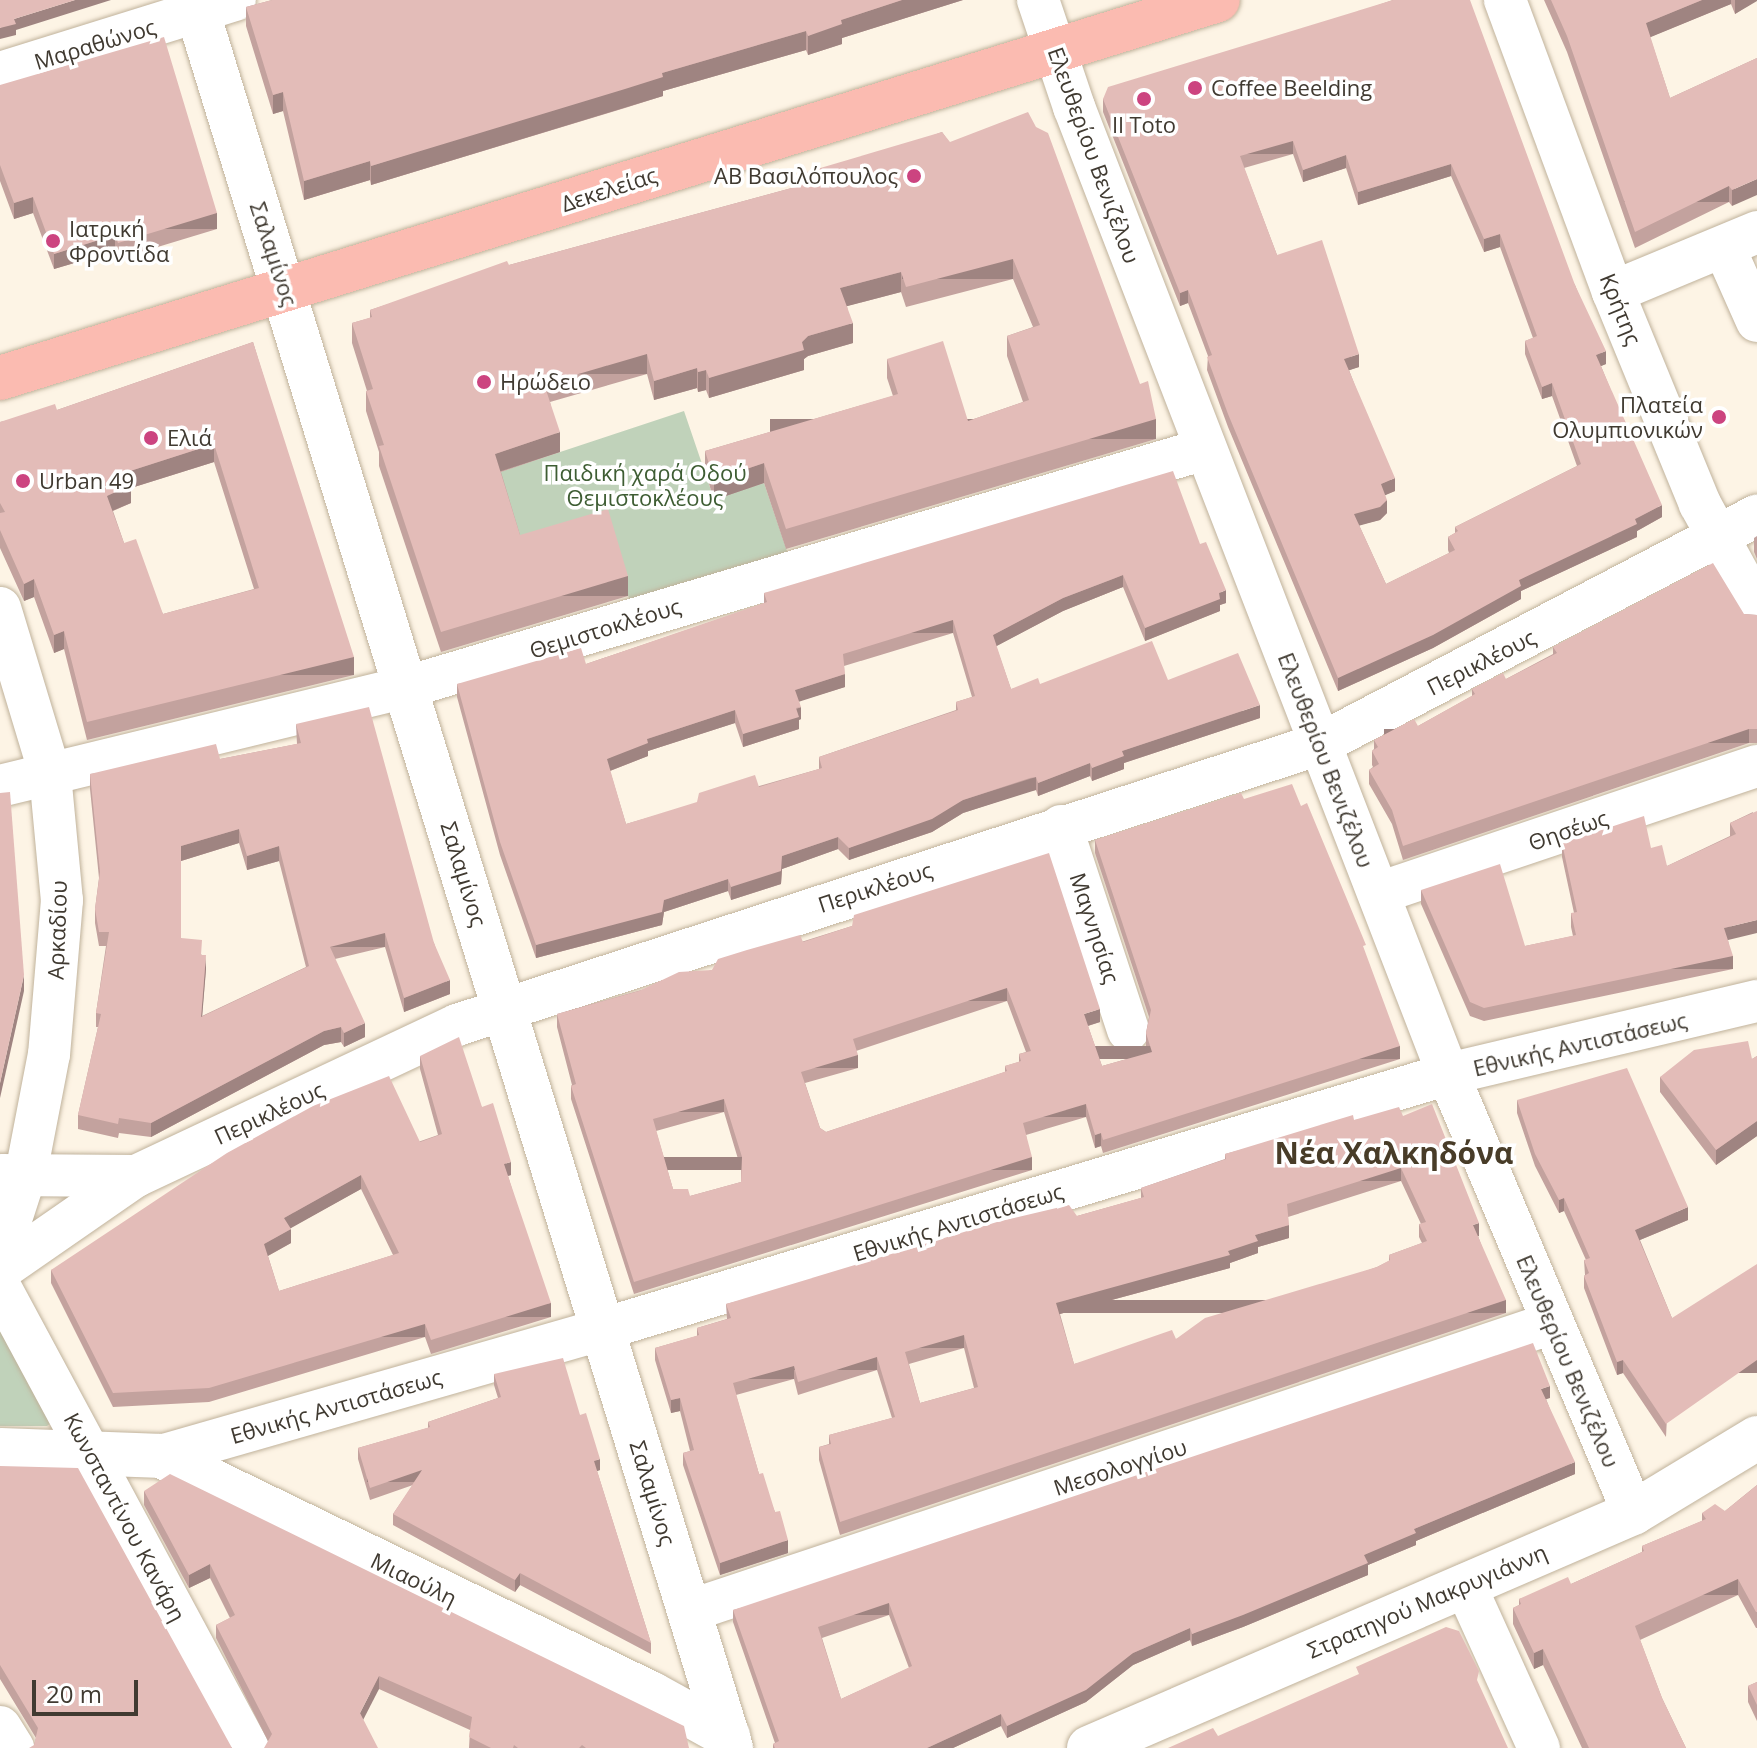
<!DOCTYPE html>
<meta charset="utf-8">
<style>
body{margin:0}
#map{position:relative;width:1757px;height:1748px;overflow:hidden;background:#fdf4e5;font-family:"Open Sans",sans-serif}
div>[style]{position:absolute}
.green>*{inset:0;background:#c0d2ba}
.roads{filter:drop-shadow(0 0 2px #c0b29b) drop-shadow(0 0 2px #c0b29b)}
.minor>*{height:42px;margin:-21px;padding:0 21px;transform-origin:21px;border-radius:21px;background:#fff}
.tertiary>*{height:44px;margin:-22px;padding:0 22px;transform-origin:22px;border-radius:22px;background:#fff}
.primary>*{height:44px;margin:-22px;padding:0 22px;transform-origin:22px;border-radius:22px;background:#fbbbb1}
.wall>*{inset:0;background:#c3a29e}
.shaded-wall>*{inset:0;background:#9f8481;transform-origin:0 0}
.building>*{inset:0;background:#e3bcb8}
.dots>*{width:22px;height:22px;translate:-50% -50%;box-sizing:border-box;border:4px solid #fff;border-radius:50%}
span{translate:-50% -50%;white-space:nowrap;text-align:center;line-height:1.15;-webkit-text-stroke:7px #fff;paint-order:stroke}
.street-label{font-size:22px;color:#403a31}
.poi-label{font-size:22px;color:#403a31}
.left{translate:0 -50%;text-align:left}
.right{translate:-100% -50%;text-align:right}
.park-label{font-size:22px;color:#3e5d33}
.district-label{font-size:30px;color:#483c28;font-weight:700}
.scale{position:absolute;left:32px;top:1680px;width:106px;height:36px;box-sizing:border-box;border:4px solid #403a31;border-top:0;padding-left:10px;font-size:24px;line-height:28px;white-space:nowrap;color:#403a31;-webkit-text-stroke:6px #fff;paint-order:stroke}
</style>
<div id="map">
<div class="green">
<i style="clip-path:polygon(684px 411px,714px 499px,764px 483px,788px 554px,631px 605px,608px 529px,526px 553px,494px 474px)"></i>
<i style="clip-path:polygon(0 1326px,51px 1423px,47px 1426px,0 1426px)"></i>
</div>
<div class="roads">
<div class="minor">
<i style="left:1038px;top:0;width:113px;rotate:71.4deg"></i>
<i style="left:1074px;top:107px;width:1037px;rotate:68.86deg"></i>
<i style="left:1448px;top:1074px;width:476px;rotate:67.1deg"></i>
<i style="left:1505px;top:0;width:311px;rotate:69.7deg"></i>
<i style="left:1613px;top:292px;width:229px;rotate:67.7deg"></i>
<i style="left:1700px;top:504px;width:119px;rotate:61.3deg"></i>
<i style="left:0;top:73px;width:246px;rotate:-17.3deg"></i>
<i style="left:1724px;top:247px;width:81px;rotate:66deg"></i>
<i style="left:1613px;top:292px;width:156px;rotate:-22.6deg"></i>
<i style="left:0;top:608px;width:173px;rotate:73.2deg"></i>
<i style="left:50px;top:774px;width:127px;rotate:84.6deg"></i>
<i style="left:62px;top:900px;width:155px;rotate:94.8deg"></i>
<i style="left:49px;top:1054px;width:121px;rotate:100.9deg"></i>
<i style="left:26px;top:1173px;width:84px;rotate:108deg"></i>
<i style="left:0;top:786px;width:419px;rotate:-13.7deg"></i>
<i style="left:407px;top:687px;width:833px;rotate:-16.61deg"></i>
<i style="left:1061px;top:826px;width:215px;rotate:71.8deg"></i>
<i style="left:1379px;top:893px;width:399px;rotate:-18.6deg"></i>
<i style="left:1px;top:1175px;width:135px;rotate:0.4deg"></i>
<i style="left:0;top:1270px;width:165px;rotate:-34.7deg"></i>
<i style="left:136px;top:1176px;width:355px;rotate:-25.2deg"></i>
<i style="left:457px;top:1025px;width:908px;rotate:-18.04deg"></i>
<i style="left:1320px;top:744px;width:493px;rotate:-27.6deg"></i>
<i style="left:0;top:1287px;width:523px;rotate:61.72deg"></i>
<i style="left:161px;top:1456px;width:460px;rotate:-16deg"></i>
<i style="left:603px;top:1329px;width:883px;rotate:-16.79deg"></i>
<i style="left:1448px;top:1074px;width:318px;rotate:-13.3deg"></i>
<i style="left:1465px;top:1585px;width:179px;rotate:65.6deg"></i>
<i style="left:689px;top:1611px;width:910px;rotate:-18.45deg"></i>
<i style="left:0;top:1727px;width:25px;rotate:58deg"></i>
</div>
<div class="tertiary">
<i style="left:194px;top:0;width:1829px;rotate:72.92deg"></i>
<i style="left:0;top:1450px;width:161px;rotate:2.1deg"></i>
<i style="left:161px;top:1456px;width:546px;rotate:25.86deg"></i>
<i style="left:652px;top:1694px;width:87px;rotate:28.9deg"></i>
<i style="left:1089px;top:1748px;width:593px;rotate:-23.36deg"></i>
<i style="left:1633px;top:1513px;width:145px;rotate:-31.2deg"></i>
</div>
<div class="primary">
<i style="left:0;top:378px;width:1275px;rotate:-17.24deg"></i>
</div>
</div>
<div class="wall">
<i style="clip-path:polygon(272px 0,963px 0,842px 38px,842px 44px,808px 55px,806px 50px,663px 91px,663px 96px,625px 108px,371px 185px,370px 180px,304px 200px,283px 111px,273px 114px,246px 26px,246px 7px)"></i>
<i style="clip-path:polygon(evenodd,1393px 0,1575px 285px,1606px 364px,1601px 366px,1662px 517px,1637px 531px,1637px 537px,1521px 591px,1521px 599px,1433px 648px,1338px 691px,1228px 427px,1207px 370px,1208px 356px,1188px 303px,1180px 306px,1103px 112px,1103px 99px,1393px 0,1293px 154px,1303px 182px,1346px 168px,1358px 205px,1451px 176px,1484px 252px,1500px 247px,1533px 338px,1525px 341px,1525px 354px,1542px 399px,1552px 396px,1577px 466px,1455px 527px,1455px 533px,1448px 537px,1448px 550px,1449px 553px,1386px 584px,1359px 525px,1380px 520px,1387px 513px,1385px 495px,1395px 491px,1349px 370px,1359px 367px,1277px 255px,1244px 168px,1293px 154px)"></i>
<i style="clip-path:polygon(1544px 0,1757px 0,1735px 14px,1731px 4px,1650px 37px,1670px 98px,1757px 58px,1732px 206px,1729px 202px,1635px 248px,1567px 52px)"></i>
<i style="clip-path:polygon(0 85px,217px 229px,118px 259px,115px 251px,54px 269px,33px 213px,14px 219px,0 181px)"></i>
<i style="clip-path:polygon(942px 132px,1156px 439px,786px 549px,764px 483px,714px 500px,705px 471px,705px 451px,893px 396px,887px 378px,887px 359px,968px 421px,1023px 402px,1007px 356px,1007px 336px,1033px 327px,1013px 279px,906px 307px,901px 292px,847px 306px,853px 343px,808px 356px,804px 359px,804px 370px,709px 398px,706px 390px,698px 392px,697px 388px,654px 400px,647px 374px,550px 402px,560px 452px,501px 472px,520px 535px,628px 596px,441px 652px,379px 466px,379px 452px,366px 411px,366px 391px,367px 391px,352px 343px,352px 323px,370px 318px,370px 310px,509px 265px,799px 186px)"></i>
<i style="clip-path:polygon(evenodd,253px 342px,354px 675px,87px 740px,64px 649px,54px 653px,34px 597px,24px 601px,0 548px,0 422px,57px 410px,253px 342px,214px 462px,254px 589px,163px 614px,124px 543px,113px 511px,131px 503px,131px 488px,214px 462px)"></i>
<i style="clip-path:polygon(1757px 536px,1757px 559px,1754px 552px,1754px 538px)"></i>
<i style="clip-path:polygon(evenodd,1200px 544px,1226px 603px,1220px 605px,1220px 611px,1145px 641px,1123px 587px,1063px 611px,996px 646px,1011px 689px,1040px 684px,1168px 680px,1260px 718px,1124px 763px,1124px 769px,1092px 781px,1090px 776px,1038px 796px,1036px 790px,1030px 791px,963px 813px,932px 832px,849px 860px,838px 849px,782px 869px,781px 884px,731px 900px,728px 891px,664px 912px,662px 925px,536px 958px,500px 855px,457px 697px,457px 684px,586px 664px,764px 604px,764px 593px,1200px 544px,953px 633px,972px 697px,956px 702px,956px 710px,819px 757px,819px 769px,626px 824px,610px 771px,648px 756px,648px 751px,735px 723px,743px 747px,799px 729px,799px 720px,801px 719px,799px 701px,845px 687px,844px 666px,953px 633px)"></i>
<i style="clip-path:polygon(1744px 614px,1757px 615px,1757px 743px,1749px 743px,1403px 860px,1392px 824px,1369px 784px,1369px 770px,1373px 767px,1372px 765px,1372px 751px,1374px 749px,1374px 740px,1418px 726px,1472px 696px,1472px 689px,1506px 679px,1553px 654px,1553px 647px)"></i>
<i style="clip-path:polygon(evenodd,296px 724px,434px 943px,450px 994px,404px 1012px,385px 947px,335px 959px,365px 1037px,344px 1047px,341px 1042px,324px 1045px,151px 1137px,119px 1133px,118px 1138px,78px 1129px,78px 1115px,98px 1027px,96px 1027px,96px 1013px,106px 946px,99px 946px,95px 923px,95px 909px,99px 878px,90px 789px,90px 774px,220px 759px,297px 744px,296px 724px,239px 843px,247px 870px,279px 861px,306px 967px,202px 1016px,206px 969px,202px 955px,181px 938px,181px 861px,239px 843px)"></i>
<i style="clip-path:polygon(evenodd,1244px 799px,1366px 957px,1400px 1059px,1103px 1153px,1101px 1146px,1095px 1148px,1086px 1117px,1026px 1135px,1032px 1170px,634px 1294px,571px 1099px,571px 1086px,572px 1085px,557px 1027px,557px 1014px,712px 970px,852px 926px,1100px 1022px,1088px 1026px,1102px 1066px,1148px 1053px,1146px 1046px,1146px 1033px,1149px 1017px,1095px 853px,1095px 840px,1244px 799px,1007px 1001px,1026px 1052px,1019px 1054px,1019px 1062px,1005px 1066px,1005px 1072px,826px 1132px,820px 1128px,805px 1083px,858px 1068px,856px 1051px,1007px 1001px,1244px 799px,724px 1112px,741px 1169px,741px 1182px,690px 1196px,673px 1189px,656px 1131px,724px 1112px)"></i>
<i style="clip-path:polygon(1753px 812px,1728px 940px,1733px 969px,1484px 1021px,1470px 1016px,1421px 904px,1421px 890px,1525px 946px,1573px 936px,1571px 927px,1571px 913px,1574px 913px,1562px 857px,1562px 843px,1651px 848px,1667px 866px,1730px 836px,1730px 823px)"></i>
<i style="clip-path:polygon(evenodd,420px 1056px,482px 1107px,511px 1175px,508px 1176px,551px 1317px,431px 1354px,425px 1337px,209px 1402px,113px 1407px,51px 1283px,51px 1270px,438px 1135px,420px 1069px,420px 1056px,361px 1189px,393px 1255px,279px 1291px,268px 1256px,291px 1243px,290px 1228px,361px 1189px)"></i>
<i style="clip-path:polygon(1757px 1056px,1757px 1136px,1716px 1165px,1660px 1092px,1660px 1077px,1752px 1059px)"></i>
<i style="clip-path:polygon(1517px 1100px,1688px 1220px,1640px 1240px,1672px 1318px,1666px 1437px,1623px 1373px,1617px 1375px,1584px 1288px,1584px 1276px,1585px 1275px,1584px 1260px,1586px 1260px,1564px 1211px,1559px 1213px,1535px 1166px,1517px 1113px)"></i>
<i style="clip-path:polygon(evenodd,1403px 1116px,1479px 1236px,1478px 1236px,1506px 1313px,840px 1535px,819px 1460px,819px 1447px,829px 1444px,829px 1435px,892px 1418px,877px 1370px,798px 1395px,794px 1379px,736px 1395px,759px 1474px,775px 1512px,788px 1553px,720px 1575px,683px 1465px,683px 1453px,690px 1451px,680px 1411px,671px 1413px,655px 1360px,655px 1348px,697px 1336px,697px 1328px,727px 1319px,726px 1304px,1077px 1216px,1141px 1198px,1141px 1188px,1225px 1159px,1225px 1154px,1354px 1120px,1403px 1116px,1401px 1181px,1421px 1224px,1419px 1224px,1419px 1237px,1422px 1243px,1389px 1255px,1389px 1261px,1377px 1267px,1176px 1339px,1074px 1364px,1060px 1314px,1230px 1268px,1230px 1263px,1258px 1253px,1258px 1247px,1289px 1238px,1288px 1217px,1401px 1181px,1403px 1116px,964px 1348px,974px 1388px,920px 1403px,909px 1364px,964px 1348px)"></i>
<i style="clip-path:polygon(494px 1374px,580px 1415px,600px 1470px,597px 1471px,651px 1643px,651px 1654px,520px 1585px,515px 1592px,393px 1525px,393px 1514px,413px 1485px,370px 1500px,358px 1459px,358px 1448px,428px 1428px,428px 1422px,498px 1398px,494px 1385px)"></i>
<i style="clip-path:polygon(evenodd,1550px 1398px,1546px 1399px,1575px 1474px,1416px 1541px,1416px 1545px,1368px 1565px,1368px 1575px,1243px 1627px,1192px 1646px,1190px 1640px,1133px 1665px,1086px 1702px,1007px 1738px,1001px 1726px,953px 1748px,773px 1748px,773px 1744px,775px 1743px,733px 1622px,733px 1610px,1550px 1398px,889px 1615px,909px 1668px,841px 1699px,822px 1638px,889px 1615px)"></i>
<i style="clip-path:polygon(0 1466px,232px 1748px,34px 1745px,36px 1738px,0 1679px)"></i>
<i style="clip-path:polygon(1757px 1485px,1757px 1628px,1756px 1628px,1738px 1595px,1640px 1640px,1662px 1698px,1686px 1748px,1582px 1748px,1543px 1665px,1534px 1669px,1513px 1624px,1513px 1608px,1519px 1605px,1519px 1599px,1571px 1584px,1642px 1552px,1642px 1546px,1702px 1521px,1702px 1513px,1725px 1511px)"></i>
<i style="clip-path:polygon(144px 1491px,689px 1748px,469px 1748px,470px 1730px,379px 1689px,268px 1741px,216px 1638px,216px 1625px,230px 1618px,210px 1578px,189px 1588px,144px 1505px)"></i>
<i style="clip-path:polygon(1757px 1682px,1757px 1721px,1748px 1702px,1748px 1686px)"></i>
</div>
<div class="shaded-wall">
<i style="clip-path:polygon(75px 0,111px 0,16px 30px,16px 35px,0 39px,0 28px,14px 19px)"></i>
<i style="clip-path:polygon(902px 0,963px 0,842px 38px,842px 44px,808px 55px,808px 36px,841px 20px)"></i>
<i style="clip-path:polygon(1702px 0,1731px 0,1731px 4px,1646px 39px,1646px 23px)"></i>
<i style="clip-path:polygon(1735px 0,1757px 0,1757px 1px,1735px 14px)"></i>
<i style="clip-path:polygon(806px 31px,806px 50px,663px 91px,663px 96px,371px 185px,371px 166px,662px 73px)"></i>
<i style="clip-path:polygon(283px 92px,283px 111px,273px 114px,273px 95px)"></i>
<i style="left:1293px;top:141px;width:13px;height:55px;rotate:90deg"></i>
<i style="clip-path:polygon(1346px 155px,1346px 168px,1303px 182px,1303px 170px)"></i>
<i style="clip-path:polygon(370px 161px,370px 180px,304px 200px,304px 181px)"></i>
<i style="clip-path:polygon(1451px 164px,1451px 176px,1358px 205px,1358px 192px)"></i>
<i style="clip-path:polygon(1757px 179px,1757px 195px,1732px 206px,1732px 190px)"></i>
<i style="left:1729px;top:186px;width:16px;height:105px;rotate:90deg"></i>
<i style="clip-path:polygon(33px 197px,33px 213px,14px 219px,14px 203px)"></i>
<i style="left:217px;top:213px;width:16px;height:103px;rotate:90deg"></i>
<i style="clip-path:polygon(1500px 234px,1500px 247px,1484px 252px,1484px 239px)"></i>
<i style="clip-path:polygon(115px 235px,115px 251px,54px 269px,54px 254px)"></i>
<i style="left:1013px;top:259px;width:20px;height:111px;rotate:90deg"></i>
<i style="clip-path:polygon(901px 272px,901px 292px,840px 308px,840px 288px)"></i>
<i style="clip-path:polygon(1188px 290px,1188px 303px,1180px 306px,1180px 293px)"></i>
<i style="clip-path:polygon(853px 323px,853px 343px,808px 356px,804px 359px,804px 370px,709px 398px,709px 378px,802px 342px,808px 336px)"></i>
<i style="clip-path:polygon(1606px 351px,1606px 364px,1596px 368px,1596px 355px)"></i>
<i style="left:647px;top:354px;width:20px;height:107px;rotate:90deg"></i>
<i style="clip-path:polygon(1359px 354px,1359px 367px,1344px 372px,1344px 359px)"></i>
<i style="clip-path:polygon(697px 368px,697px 388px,654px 400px,654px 381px)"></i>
<i style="clip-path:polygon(706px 370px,706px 390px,698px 392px,698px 372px)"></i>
<i style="clip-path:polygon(1552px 383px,1552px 396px,1542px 399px,1542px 387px)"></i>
<i style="left:1156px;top:419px;width:20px;height:386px;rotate:90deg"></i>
<i style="clip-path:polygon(560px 432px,560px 452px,495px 473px,495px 454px)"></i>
<i style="clip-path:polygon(214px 444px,214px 462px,131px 488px,131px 503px,107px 513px,107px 496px,127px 472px)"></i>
<i style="clip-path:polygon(764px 463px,764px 483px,714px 500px,714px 480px)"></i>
<i style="clip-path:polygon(1395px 478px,1395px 491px,1381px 497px,1381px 484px)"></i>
<i style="clip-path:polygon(1387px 500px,1387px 513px,1380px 520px,1354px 527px,1354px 514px)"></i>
<i style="clip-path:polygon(1662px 505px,1662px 517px,1637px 531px,1637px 537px,1521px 591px,1521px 599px,1433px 648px,1338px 691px,1338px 678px,1519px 580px)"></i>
<i style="clip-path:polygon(1123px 575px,1123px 587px,1063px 611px,993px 648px,993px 635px,1063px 598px)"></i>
<i style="left:628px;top:576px;width:20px;height:195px;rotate:90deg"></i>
<i style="clip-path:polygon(34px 579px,34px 597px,24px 601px,24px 584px)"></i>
<i style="clip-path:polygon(1226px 590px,1226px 603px,1220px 605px,1220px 611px,1145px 641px,1145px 628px)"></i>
<i style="left:953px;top:620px;width:13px;height:115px;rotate:90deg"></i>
<i style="clip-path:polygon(64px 631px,64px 649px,54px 653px,54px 635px)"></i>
<i style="left:354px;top:657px;width:18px;height:275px;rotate:90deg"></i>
<i style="clip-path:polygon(845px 674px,845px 687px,795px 703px,795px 690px)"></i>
<i style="clip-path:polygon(1260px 705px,1260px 718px,1124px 763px,1124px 769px,1092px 781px,1092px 768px,1122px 751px)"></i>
<i style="clip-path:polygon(801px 707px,801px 719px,799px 720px,799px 729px,743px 747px,743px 734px)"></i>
<i style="clip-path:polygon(735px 710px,735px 723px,648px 751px,648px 756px,607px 772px,607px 759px,647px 739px)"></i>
<i style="left:1749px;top:729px;width:14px;height:365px;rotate:90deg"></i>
<i style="clip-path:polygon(1090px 763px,1090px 776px,1038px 796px,1038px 783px)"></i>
<i style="clip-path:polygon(1036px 777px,1036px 790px,963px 813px,932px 832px,849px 860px,849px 848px,963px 800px)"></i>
<i style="clip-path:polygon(239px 829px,239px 843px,181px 861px,181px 846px)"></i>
<i style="clip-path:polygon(838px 837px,838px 849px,782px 869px,781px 884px,731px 900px,731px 887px,782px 856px)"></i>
<i style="clip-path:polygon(279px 846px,279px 861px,247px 870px,247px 856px)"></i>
<i style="clip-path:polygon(728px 879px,728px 891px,664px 912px,662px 925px,536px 958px,536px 945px,664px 900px)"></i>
<i style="clip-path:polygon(1757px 920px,1757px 933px,1724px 941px,1724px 928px)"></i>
<i style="left:385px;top:933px;width:14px;height:57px;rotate:90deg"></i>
<i style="clip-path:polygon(206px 955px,206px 969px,201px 1031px,201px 1017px)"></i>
<i style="left:1733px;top:956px;width:13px;height:254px;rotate:90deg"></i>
<i style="clip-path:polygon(24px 975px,24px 991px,0 1098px,0 1083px)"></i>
<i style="clip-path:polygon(450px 980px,450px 994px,404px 1012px,404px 998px)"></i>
<i style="left:1007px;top:988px;width:13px;height:162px;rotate:90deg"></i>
<i style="clip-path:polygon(1100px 1009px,1100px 1022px,1084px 1027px,1084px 1014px)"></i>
<i style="clip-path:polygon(365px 1023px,365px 1037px,344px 1047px,344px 1033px)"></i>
<i style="clip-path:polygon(341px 1027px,341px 1042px,324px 1045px,151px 1137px,151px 1123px,324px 1031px)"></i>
<i style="left:1400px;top:1046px;width:13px;height:312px;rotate:90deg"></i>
<i style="left:858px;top:1055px;width:13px;height:59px;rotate:90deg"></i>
<i style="left:724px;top:1099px;width:13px;height:74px;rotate:90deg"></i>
<i style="left:1086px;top:1104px;width:13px;height:66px;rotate:90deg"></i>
<i style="clip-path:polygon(1757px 1121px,1757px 1136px,1716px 1165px,1716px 1150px)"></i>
<i style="clip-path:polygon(1101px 1133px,1101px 1146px,1095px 1148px,1095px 1135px)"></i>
<i style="left:1032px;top:1157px;width:13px;height:417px;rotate:90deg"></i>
<i style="clip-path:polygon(511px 1162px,511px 1175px,504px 1177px,504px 1164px)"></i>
<i style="left:1401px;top:1168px;width:13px;height:120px;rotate:90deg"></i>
<i style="clip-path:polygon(361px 1175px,361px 1189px,284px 1232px,284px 1218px)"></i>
<i style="clip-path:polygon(1564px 1198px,1564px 1211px,1559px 1213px,1559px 1200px)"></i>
<i style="clip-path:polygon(1688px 1207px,1688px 1220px,1635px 1242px,1635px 1230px)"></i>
<i style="clip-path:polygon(1479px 1223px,1479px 1236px,1473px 1238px,1473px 1225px)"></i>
<i style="clip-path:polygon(1289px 1225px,1289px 1238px,1258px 1247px,1258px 1253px,1230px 1263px,1230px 1268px,1056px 1315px,1056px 1303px,1228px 1251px,1255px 1235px)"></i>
<i style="clip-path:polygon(291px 1229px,291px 1243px,264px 1258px,264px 1244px)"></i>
<i style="left:1506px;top:1300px;width:13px;height:702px;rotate:90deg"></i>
<i style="left:551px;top:1303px;width:14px;height:126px;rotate:90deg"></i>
<i style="left:425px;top:1324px;width:13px;height:225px;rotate:90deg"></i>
<i style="left:964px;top:1335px;width:13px;height:61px;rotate:90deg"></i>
<i style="left:877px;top:1357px;width:13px;height:83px;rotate:90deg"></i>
<i style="clip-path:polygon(1623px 1360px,1623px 1373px,1617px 1375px,1617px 1362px)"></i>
<i style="left:1757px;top:1360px;width:13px;height:111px;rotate:90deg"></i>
<i style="left:794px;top:1366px;width:13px;height:63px;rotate:90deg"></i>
<i style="clip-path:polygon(1550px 1386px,1550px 1398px,1541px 1401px,1541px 1389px)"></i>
<i style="clip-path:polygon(680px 1398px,680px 1411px,671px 1413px,671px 1400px)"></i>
<i style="clip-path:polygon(600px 1459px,600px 1470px,594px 1472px,594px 1461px)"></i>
<i style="clip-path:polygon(1575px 1462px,1575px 1474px,1416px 1541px,1416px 1545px,1368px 1565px,1368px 1575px,1243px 1627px,1192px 1646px,1192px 1634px,1364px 1555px,1414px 1529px)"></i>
<i style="left:422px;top:1470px;width:12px;height:55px;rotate:90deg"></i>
<i style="clip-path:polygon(788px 1540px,788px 1553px,720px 1575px,720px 1563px)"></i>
<i style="clip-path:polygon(210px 1564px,210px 1578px,189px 1588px,189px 1575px)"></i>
<i style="clip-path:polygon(520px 1573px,520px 1585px,515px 1592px,515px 1580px)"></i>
<i style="left:1738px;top:1579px;width:16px;height:113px;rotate:90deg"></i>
<i style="left:889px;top:1603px;width:12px;height:75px;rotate:90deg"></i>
<i style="clip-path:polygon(1190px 1628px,1190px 1640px,1133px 1665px,1086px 1702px,1007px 1738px,1007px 1726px,1133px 1653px)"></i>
<i style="clip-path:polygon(1543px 1649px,1543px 1665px,1534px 1669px,1534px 1653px)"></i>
<i style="clip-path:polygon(379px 1676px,379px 1689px,360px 1726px,360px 1713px)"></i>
<i style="clip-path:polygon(1001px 1714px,1001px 1726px,953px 1748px,927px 1748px)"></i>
</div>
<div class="building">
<i style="clip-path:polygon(0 0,75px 0,14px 19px,16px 24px,0 28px)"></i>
<i style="clip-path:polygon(272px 0,902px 0,841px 20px,842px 24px,808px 36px,806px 31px,662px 73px,663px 77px,625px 89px,371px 166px,370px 161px,304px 181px,283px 92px,273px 95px,246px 7px)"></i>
<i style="clip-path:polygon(evenodd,1393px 0,1470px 0,1575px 285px,1606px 351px,1596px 355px,1662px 505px,1635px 519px,1637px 524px,1519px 580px,1521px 586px,1433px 635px,1338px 678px,1228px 414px,1207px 357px,1212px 355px,1188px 290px,1180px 293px,1103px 99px,1108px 87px,1393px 0,1293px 141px,1303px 170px,1346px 155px,1358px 192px,1451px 164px,1484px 239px,1500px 234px,1537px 336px,1525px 341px,1542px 387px,1552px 383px,1581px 464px,1455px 527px,1458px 531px,1448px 537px,1455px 550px,1386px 584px,1354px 514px,1380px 507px,1387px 500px,1381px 484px,1395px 478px,1344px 359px,1359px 354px,1322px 240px,1277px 255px,1240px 156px,1293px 141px)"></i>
<i style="clip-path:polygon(1551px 0,1702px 0,1646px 23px,1670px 98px,1757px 58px,1757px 179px,1732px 190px,1729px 186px,1635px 232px,1567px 36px)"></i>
<i style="clip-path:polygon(164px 37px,217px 213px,118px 243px,115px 235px,54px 254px,33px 197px,14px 203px,0 165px,0 85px)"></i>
<i style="clip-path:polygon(1028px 112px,1036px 127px,1048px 133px,1140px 384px,1148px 381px,1156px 419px,786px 529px,764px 463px,714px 480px,705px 451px,898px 394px,887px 359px,943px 341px,968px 421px,1029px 400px,1007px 336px,1040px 325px,1013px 259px,906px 287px,901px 272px,840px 288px,853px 323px,808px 336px,802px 342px,804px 350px,709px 378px,706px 370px,698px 372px,697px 368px,654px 381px,647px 354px,544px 384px,560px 432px,495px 454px,520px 535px,608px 509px,628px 576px,441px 632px,379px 446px,384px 445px,366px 391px,373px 389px,352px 323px,372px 317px,370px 310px,507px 261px,509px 265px,799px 186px,800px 174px,942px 132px,950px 142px)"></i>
<i style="clip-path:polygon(evenodd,253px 342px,354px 657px,87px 722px,64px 631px,54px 635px,34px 579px,24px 584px,0 530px,0 513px,5px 512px,0 503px,0 422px,55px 404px,57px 410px,253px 342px,214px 444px,259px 588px,163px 614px,136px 539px,124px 543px,107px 496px,131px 485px,127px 472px,214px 444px)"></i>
<i style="clip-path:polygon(evenodd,1173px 471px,1200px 544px,1206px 542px,1226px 590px,1219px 593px,1220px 599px,1145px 628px,1123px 575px,1063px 598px,993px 635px,1011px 689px,1038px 678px,1040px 684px,1152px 641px,1168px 680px,1238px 653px,1260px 705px,1122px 751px,1124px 756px,1092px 768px,1090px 763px,1038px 783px,1036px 777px,1030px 778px,963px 800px,932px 819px,849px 848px,838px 837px,782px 856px,781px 871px,731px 887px,728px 879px,664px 900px,662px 912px,536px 945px,500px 842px,457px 684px,581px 648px,586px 664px,767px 602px,764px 593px,1173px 471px,953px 620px,975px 696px,956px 702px,958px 710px,819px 757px,822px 768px,759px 787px,755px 775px,699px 793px,697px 802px,626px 824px,607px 759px,648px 743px,647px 739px,735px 710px,743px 734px,799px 717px,796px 708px,801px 707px,795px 690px,845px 674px,843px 654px,953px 620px)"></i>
<i style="clip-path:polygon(1713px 563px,1744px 614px,1757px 615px,1757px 729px,1749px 729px,1403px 846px,1392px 810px,1369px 770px,1379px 764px,1372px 751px,1378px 747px,1374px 740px,1414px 719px,1418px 726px,1475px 694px,1472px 689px,1503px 673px,1506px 679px,1557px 653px,1553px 647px)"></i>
<i style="clip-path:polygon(evenodd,369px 707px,434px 943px,450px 980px,404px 998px,385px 933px,330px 947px,365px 1023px,344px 1033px,341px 1027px,324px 1031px,151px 1123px,119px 1118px,118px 1124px,78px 1115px,101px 1014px,96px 1013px,109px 932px,99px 932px,95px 909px,100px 872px,90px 774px,216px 744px,220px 759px,301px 743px,296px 724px,369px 707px,239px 829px,247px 856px,279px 846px,309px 966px,201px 1017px,206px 955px,201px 955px,202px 940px,181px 938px,181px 846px,239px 829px)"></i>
<i style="clip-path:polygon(evenodd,1292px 784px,1301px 806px,1307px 803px,1366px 945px,1363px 946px,1400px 1046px,1103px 1140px,1101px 1133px,1095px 1135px,1086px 1104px,1023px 1123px,1032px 1157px,634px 1282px,571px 1086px,576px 1084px,557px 1014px,639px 991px,679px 972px,712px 970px,718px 959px,747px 950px,800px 935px,803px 942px,852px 926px,854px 915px,1049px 853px,1100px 1009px,1084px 1014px,1102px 1066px,1152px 1052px,1146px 1033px,1151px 1010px,1095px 840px,1241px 793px,1244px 799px,1292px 784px,1007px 988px,1031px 1051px,1019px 1054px,1021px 1061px,1005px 1066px,1007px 1071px,826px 1132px,820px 1128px,801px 1072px,858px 1055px,853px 1039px,1007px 988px,1292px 784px,724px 1099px,742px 1157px,741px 1182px,690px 1196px,688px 1189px,673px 1189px,653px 1119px,724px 1099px)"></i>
<i style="clip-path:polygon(10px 792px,24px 975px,0 1083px,0 793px)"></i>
<i style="clip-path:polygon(1757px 811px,1757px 920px,1724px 928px,1733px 956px,1484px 1008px,1470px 1002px,1421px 890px,1500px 864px,1525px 946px,1576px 935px,1571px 913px,1577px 912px,1562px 843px,1644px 816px,1651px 848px,1662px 845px,1667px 866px,1736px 834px,1730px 823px)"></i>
<i style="clip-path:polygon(evenodd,459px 1037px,482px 1107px,493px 1103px,511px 1162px,504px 1164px,551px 1303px,431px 1340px,425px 1324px,209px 1388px,113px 1393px,51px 1270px,227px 1153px,313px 1106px,389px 1076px,420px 1142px,442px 1134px,420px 1056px,459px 1037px,361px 1175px,399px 1253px,279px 1291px,264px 1244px,291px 1229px,284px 1218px,361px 1175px)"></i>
<i style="clip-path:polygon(1748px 1041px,1752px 1059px,1757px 1056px,1757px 1121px,1716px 1150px,1660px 1077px,1694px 1050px)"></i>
<i style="clip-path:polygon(1627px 1068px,1688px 1207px,1635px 1230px,1672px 1318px,1757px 1264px,1757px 1360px,1666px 1424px,1623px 1360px,1617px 1362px,1584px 1276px,1589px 1273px,1584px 1260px,1590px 1258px,1564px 1198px,1559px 1200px,1535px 1154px,1517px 1100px)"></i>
<i style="clip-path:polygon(evenodd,1432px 1104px,1479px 1223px,1473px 1225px,1506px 1300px,840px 1522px,819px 1447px,831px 1444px,829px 1435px,895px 1417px,877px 1357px,798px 1382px,794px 1366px,733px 1383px,759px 1474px,763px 1473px,775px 1512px,780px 1511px,788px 1540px,720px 1563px,683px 1453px,694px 1450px,680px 1398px,671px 1400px,655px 1348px,699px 1335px,697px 1328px,731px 1318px,726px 1304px,997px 1222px,1069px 1205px,1077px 1216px,1144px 1197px,1141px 1188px,1226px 1159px,1225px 1154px,1353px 1115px,1354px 1120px,1399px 1107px,1403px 1116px,1432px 1104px,1401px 1168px,1426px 1222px,1419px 1224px,1427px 1241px,1389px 1255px,1390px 1260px,1377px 1267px,1205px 1318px,1176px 1339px,1172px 1330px,1074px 1364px,1056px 1303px,1230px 1255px,1228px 1251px,1258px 1241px,1255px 1235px,1289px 1225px,1287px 1204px,1401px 1168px,1432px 1104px,964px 1335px,978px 1387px,920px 1403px,905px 1352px,964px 1335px)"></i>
<i style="clip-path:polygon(evenodd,1533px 1343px,1550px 1386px,1541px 1389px,1575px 1462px,1414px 1529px,1416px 1533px,1364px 1555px,1368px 1563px,1243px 1615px,1192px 1634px,1190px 1628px,1133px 1653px,1086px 1690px,1007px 1726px,1001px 1714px,927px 1748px,775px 1748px,773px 1744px,779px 1741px,733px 1610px,1533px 1343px,889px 1603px,912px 1666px,841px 1699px,818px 1627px,889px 1603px)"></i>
<i style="clip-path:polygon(563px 1358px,580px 1415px,586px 1413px,600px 1459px,594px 1461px,651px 1643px,520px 1573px,515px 1580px,393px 1514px,422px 1470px,370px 1488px,358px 1448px,430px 1427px,428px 1422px,501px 1397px,494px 1374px)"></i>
<i style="clip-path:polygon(0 1466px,78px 1468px,232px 1748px,29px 1748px,34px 1745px,38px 1728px,0 1665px)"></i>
<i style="clip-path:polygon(170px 1474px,684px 1726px,689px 1748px,586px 1748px,582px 1745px,579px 1748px,518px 1748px,514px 1745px,513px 1748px,491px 1748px,469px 1737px,472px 1717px,379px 1676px,360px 1713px,378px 1748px,264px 1748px,272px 1734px,216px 1625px,235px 1615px,210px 1564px,189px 1575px,144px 1491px)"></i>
<i style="clip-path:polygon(1757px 1485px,1757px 1612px,1756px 1612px,1738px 1579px,1635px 1626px,1662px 1698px,1686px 1748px,1589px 1748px,1543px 1649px,1534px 1653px,1513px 1608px,1521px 1604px,1519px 1599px,1568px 1577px,1571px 1584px,1644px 1551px,1642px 1546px,1706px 1519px,1702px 1513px,1715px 1504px,1725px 1511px)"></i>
<i style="clip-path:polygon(1446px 1627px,1459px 1631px,1479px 1671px,1477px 1680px,1508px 1748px,1168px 1748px,1213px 1728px,1218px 1736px,1359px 1674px,1356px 1667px)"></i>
<i style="clip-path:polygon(1757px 1682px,1757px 1705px,1748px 1686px)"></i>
</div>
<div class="dots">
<i style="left:1195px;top:88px;background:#cc4480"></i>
<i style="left:1144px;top:99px;background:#cc4480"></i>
<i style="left:914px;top:176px;background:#cc4480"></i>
<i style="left:53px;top:241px;background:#cc4480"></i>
<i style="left:484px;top:382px;background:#cc4480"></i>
<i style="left:1719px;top:417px;background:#cc4480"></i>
<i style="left:151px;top:438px;background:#cc4480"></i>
<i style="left:23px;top:481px;background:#cc4480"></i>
</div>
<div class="street-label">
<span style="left:95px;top:44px;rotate:-17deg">Μαραθώνος</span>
<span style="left:1094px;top:155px;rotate:70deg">Ελευθερίου Βενιζέλου</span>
<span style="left:609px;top:189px;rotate:-18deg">Δεκελείας</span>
<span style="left:274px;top:254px;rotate:72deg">Σαλαμίνος</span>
<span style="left:1621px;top:309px;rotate:68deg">Κρήτης</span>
<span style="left:605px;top:628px;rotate:-17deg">Θεμιστοκλέους</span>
<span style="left:1481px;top:662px;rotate:-27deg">Περικλέους</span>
<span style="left:1326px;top:760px;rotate:69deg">Ελευθερίου Βενιζέλου</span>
<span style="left:1568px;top:830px;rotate:-19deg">Θησέως</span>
<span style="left:464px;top:874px;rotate:73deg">Σαλαμίνος</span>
<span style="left:875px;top:887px;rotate:-18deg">Περικλέους</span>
<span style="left:1095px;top:928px;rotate:72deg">Μαγνησίας</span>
<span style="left:57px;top:930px;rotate:-88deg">Αρκαδίου</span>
<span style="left:1580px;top:1044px;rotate:-13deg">Εθνικής Αντιστάσεως</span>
<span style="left:269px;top:1113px;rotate:-25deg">Περικλέους</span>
<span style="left:958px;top:1222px;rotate:-17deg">Εθνικής Αντιστάσεως</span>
<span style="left:1568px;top:1361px;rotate:67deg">Ελευθερίου Βενιζέλου</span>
<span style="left:336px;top:1406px;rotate:-16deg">Εθνικής Αντιστάσεως</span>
<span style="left:1120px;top:1467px;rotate:-18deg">Μεσολογγίου</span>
<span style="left:653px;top:1493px;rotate:73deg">Σαλαμίνος</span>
<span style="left:125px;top:1517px;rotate:62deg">Κωνσταντίνου Κανάρη</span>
<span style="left:414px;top:1579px;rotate:26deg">Μιαούλη</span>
<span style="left:1427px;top:1601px;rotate:-23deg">Στρατηγού Μακρυγιάννη</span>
</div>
<div class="poi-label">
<span class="left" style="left:1211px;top:88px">Coffee Beelding</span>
<span style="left:1144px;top:125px">Il Toto</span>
<span class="right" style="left:898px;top:176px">ΑΒ Βασιλόπουλος</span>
<span class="left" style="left:69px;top:241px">Ιατρική<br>Φροντίδα</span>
<span class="left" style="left:500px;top:382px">Ηρώδειο</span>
<span class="right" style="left:1703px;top:417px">Πλατεία<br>Ολυμπιονικών</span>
<span class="left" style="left:167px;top:438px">Ελιά</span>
<span class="left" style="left:39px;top:481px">Urban 49</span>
</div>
<div class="park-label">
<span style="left:645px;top:485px">Παιδική χαρά Οδού<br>Θεμιστοκλέους</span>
</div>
<div class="district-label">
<span style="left:1394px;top:1153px">Νέα Χαλκηδόνα</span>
</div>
<div class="scale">20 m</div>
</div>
